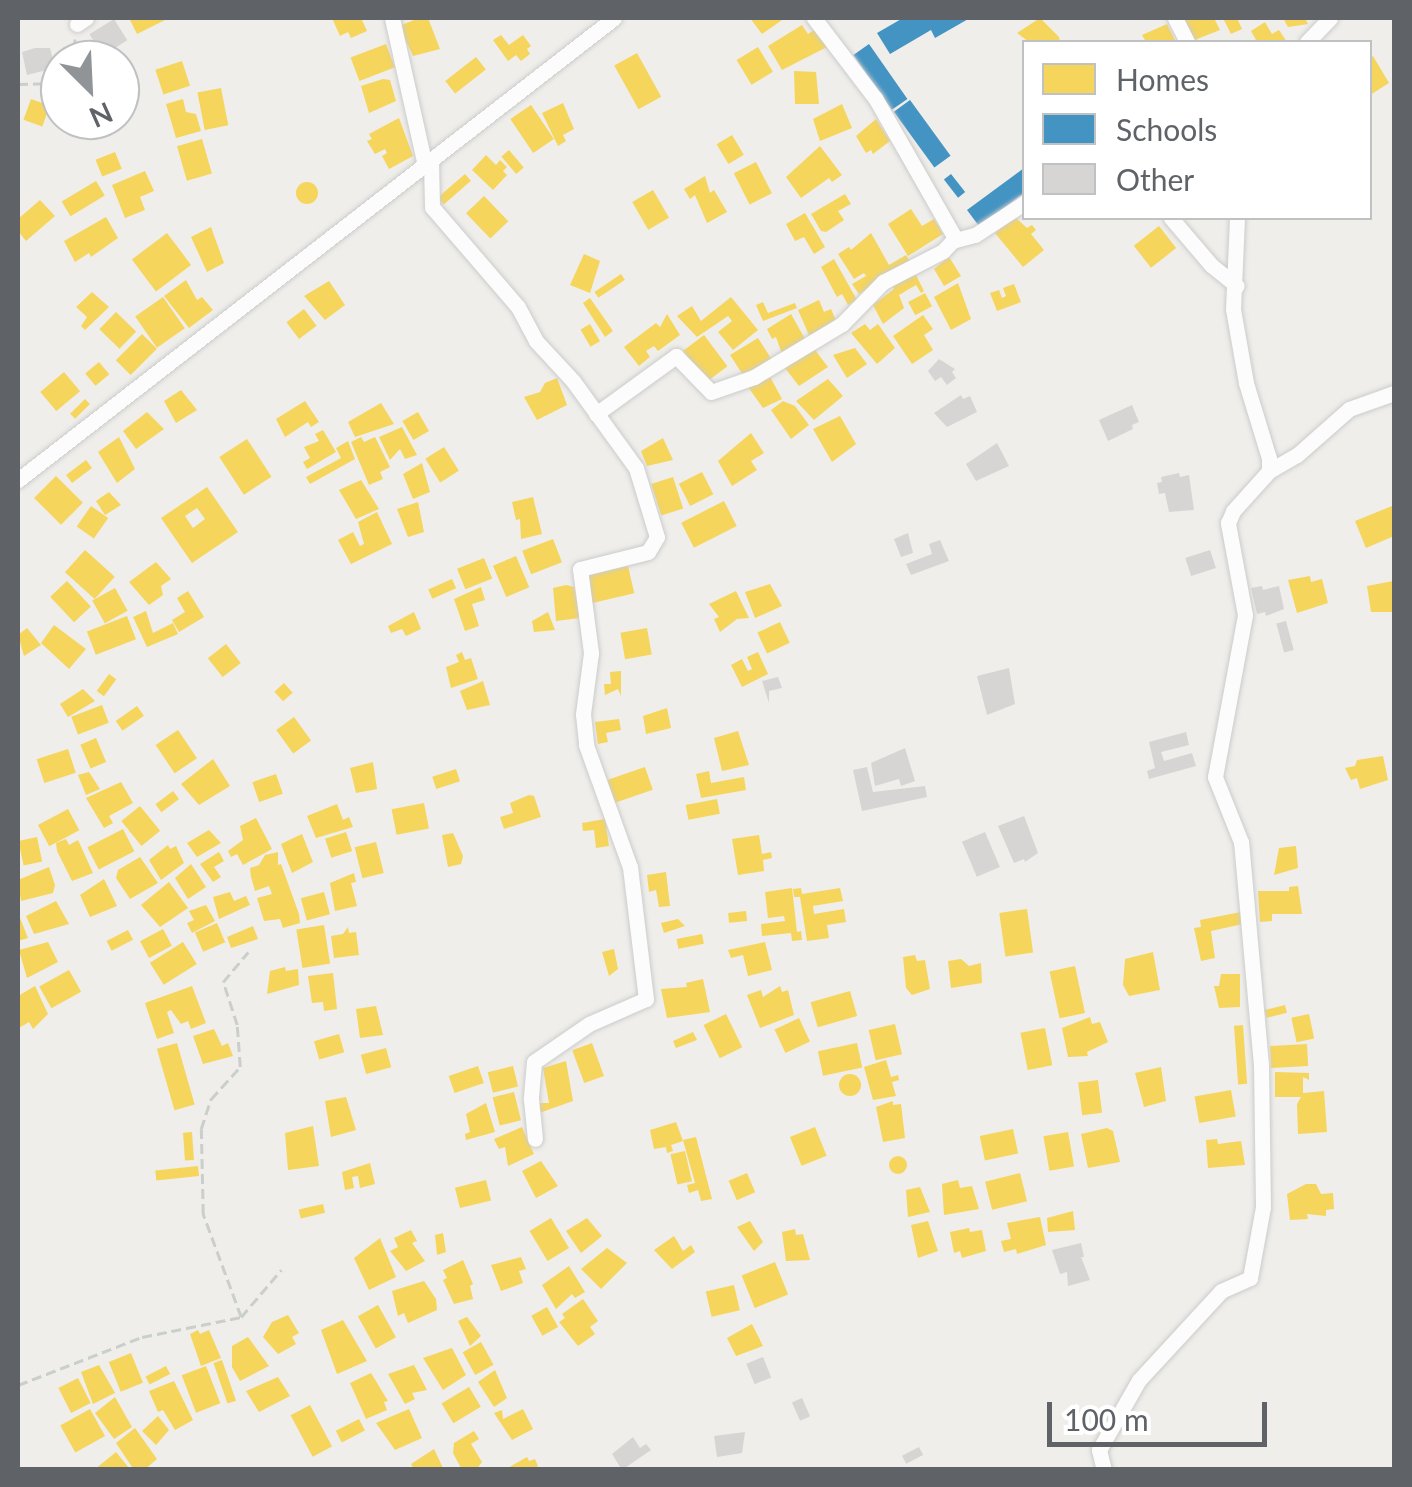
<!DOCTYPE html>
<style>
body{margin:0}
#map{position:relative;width:1412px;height:1487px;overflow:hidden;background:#efeeea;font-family:Lato,sans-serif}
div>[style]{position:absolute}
.homes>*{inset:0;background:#f6d55c;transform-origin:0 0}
.round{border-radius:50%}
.schools>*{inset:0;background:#4393c3;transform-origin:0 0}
.building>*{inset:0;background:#d6d5d3;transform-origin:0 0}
.path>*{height:2.5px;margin-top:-1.25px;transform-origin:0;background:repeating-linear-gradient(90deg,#cacfcc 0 10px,transparent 0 15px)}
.roads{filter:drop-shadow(0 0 2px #cbcccc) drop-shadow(0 0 2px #cbcccc)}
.minor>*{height:15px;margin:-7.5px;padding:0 7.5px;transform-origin:7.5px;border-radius:7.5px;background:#fdfcfc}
span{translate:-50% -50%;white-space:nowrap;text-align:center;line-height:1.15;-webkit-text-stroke:10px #fff;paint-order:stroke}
.frame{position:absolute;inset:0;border:20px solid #5f6368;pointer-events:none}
.legend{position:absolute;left:1022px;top:40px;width:350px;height:180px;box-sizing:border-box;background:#fff;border:2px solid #bfc1c3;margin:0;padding:12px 18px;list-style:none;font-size:30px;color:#5f6368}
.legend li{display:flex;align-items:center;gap:20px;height:50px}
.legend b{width:50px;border:2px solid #bfc1c3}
.north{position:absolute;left:40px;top:40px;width:100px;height:100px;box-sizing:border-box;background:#fff;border:2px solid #bfc1c3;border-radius:50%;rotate:156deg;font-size:28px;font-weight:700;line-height:40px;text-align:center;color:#5f6368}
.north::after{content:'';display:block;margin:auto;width:35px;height:45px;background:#919496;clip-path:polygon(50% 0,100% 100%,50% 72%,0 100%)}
.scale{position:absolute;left:1047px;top:1402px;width:220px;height:45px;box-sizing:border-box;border:5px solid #5f6368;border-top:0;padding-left:12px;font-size:30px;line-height:35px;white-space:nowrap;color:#5f6368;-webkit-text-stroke:8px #fff;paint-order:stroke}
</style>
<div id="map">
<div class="homes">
<i style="clip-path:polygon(129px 18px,169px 18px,137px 34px)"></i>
<i style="clip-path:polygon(332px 18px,369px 18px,362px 20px,367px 31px,351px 38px,348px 32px,340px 36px)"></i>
<i style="clip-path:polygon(419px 18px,428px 18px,440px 49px,413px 56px,399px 26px)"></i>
<i style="clip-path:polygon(750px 18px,785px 18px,762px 34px)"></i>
<i style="clip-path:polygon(1040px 18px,1059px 37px,1060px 42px,1029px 42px,1017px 33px)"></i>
<i style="clip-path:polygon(1179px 18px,1214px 18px,1220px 30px,1192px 41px)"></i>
<i style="clip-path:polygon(1223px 18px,1237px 18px,1242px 29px,1231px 34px)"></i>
<i style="clip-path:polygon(1283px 18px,1305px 18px,1308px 24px,1288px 27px)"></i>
<i style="clip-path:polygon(1265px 22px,1272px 34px,1279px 30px,1287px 42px,1252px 42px,1256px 40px,1251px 31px)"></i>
<i style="clip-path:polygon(1167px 24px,1176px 42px,1146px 42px,1142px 35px)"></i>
<i style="clip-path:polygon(802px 25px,808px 34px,819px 27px,829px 46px,782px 70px,768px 46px)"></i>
<i style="clip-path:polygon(501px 35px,509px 45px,523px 35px,531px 46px,527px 49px,530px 54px,521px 61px,516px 55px,508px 61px,493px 40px)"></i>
<i style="left:386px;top:44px;width:25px;height:38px;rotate:69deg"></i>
<i style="left:758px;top:47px;width:29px;height:25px;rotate:59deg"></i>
<i style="left:637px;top:53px;width:50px;height:26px;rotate:61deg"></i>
<i style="clip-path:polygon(1373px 56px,1389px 83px,1370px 95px,1370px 58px)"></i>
<i style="left:476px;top:57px;width:16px;height:39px;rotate:52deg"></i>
<i style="left:182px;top:61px;width:26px;height:28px;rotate:72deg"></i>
<i style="clip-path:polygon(794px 71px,816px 72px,819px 104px,795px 104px)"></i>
<i style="clip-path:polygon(383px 79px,390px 80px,396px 101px,369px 113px,361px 86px)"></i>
<i style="left:221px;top:88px;width:38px;height:24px;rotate:79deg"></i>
<i style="left:31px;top:99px;width:20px;height:22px;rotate:20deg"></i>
<i style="clip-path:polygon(183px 99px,186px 112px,196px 114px,201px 131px,176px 138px,166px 104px)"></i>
<i style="clip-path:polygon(563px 103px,574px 129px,563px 135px,566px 141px,558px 146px,542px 113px)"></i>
<i style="clip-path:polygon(842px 104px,852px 128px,820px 141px,813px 119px)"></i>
<i style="left:531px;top:105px;width:41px;height:25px;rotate:56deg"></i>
<i style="clip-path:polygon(399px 118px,413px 156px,389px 169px,382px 156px,387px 153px,385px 149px,375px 154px,367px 141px,372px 139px,369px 134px)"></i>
<i style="clip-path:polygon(876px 119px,890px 141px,873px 154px,871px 150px,866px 153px,856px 136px)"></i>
<i style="left:732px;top:135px;width:23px;height:18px;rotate:59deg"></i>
<i style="left:202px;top:139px;width:36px;height:26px;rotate:74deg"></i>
<i style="clip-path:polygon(820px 146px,842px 175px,832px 182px,829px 178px,801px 198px,786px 177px)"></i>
<i style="left:509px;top:150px;width:23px;height:10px;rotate:50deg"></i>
<i style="left:115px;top:152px;width:18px;height:21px;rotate:68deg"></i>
<i style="clip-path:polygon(486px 155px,496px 165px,500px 160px,507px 167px,503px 171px,507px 175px,493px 190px,472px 170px)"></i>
<i style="left:756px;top:162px;width:35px;height:25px;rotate:63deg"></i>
<i style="clip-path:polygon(145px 171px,154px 191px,140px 197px,145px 210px,125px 218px,112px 185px)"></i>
<i style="left:465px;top:174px;width:9px;height:36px;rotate:49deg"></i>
<i style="clip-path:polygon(705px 176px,710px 193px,714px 190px,727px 212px,707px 223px,695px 195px,690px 199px,684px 189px)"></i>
<i style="left:96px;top:181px;width:17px;height:40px;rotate:59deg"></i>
<i class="round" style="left:296px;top:182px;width:22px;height:22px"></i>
<i style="left:653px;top:190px;width:32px;height:24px;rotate:60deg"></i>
<i style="clip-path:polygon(845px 194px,851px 204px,838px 211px,844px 220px,826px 232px,821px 231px,811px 214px)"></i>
<i style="left:484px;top:196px;width:35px;height:25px;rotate:46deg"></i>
<i style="clip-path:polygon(40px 200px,55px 216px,26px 241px,18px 231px,18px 219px)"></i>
<i style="clip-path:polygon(911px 209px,922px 226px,934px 219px,943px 234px,908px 256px,888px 224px)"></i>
<i style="clip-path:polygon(805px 213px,825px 247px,814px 254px,804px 237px,795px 241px,786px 224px)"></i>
<i style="clip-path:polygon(106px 217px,118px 238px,91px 257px,89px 253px,75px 262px,64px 241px)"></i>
<i style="clip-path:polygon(1015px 217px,1027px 228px,1032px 225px,1036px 230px,1031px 234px,1044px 250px,1023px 267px,995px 233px)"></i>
<i style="left:1159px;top:226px;width:28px;height:32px;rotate:52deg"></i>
<i style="clip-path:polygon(211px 227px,224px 263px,207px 272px,191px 237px)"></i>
<i style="left:167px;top:233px;width:40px;height:44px;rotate:53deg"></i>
<i style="clip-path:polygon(871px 233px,889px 265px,906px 255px,910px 262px,859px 294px,852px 284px,866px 276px,864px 273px,854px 279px,838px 254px,849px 247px,851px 250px)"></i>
<i style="clip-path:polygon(584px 254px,600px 261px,590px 293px,570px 285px)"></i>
<i style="clip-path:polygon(949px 257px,961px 276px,944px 286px,934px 269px)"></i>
<i style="clip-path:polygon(834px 259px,857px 300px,848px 305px,842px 294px,837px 297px,821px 267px)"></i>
<i style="clip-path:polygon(914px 271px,924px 291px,921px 293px,916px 285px,899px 295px,904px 308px,883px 324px,873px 305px,894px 289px,891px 284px)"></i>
<i style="left:621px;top:274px;width:7px;height:32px;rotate:56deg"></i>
<i style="clip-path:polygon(186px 280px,197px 300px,202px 297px,213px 310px,189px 328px,164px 296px)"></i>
<i style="clip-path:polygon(329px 281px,345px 305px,325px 320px,304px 296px)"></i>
<i style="clip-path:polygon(958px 283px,971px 319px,951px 330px,934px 297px)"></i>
<i style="clip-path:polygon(1014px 284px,1021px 302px,997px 311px,990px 293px,999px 290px,1002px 298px,1006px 296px,1003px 288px)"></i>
<i style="clip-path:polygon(92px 292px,109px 307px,85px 330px,81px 326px,87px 317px,76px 307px)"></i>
<i style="left:925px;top:293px;width:15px;height:19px;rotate:62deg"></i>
<i style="left:163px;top:297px;width:38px;height:34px;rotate:55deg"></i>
<i style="clip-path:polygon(731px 297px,758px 330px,733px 350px,718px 332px,732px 321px,728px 316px,697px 337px,677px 316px,692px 306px,701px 321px)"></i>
<i style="clip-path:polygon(590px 298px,613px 331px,605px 337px,583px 303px)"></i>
<i style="clip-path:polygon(819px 300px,824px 312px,831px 309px,837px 323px,809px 335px,798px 310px)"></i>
<i style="clip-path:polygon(763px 302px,768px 313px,795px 303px,797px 308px,763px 321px,756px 305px)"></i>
<i style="left:304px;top:309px;width:21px;height:22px;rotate:53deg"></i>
<i style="left:116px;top:312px;width:28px;height:24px;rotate:44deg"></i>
<i style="clip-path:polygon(667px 314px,680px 335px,658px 351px,654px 346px,646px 351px,650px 357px,639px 366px,624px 347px,656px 323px,660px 327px)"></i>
<i style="clip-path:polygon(791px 314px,805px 339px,782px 354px,776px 337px,772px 339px,767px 329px)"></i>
<i style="clip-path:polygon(923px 315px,933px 329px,924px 335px,933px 350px,912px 364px,893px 336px)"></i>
<i style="left:590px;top:324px;width:20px;height:11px;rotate:60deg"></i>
<i style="clip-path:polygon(865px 324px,870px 330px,878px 324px,895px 348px,877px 364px,851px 333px)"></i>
<i style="left:142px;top:334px;width:21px;height:37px;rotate:45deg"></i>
<i style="left:704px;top:335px;width:39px;height:26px;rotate:53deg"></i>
<i style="clip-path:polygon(758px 338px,774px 363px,743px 375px,730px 355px)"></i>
<i style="clip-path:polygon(812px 346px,828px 367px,799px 386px,785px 368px)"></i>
<i style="clip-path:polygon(855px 348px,867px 364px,847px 378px,833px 355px)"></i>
<i style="left:99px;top:362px;width:16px;height:18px;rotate:50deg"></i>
<i style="left:64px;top:372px;width:25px;height:31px;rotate:50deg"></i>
<i style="clip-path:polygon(768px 373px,782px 399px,763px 408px,748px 387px)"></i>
<i style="clip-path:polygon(557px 378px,567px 405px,537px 420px,524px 397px,540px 392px,545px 383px)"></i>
<i style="clip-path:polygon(828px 379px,843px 396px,814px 420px,796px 401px)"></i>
<i style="clip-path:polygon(181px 390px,197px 410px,176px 423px,164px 401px)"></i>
<i style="left:85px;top:399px;width:7px;height:21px;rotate:45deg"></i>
<i style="clip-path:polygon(305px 401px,319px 422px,311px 427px,308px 422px,285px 437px,276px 419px)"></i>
<i style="clip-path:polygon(783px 401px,795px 406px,809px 425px,791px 439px,771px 410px)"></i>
<i style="clip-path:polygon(381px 403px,394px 424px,355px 437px,348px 422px)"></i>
<i style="clip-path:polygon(147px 412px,164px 429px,136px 449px,123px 431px)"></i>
<i style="left:418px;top:412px;width:22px;height:18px;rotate:60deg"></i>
<i style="clip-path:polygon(840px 416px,856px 444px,832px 462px,813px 429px)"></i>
<i style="clip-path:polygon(402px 427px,417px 455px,405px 459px,400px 449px,390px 460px,379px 437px)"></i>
<i style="clip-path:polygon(323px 430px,336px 452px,307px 469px,303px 462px,310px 458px,304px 447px,319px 441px,315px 434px)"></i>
<i style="clip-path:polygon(751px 433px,764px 453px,751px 461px,757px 470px,732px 486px,718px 461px)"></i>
<i style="clip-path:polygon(119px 437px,135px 469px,117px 483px,98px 452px)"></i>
<i style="clip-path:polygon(361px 437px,364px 442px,375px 437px,390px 467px,380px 472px,383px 479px,369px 485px,351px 442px)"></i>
<i style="clip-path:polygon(663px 438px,673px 460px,647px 466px,641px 451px)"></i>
<i style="left:247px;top:439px;width:45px;height:33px;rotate:57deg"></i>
<i style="clip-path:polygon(348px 441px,355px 459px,310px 484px,306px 477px,341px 458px,336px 448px)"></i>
<i style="left:444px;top:447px;width:28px;height:22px;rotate:58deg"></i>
<i style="left:86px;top:460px;width:10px;height:25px;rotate:53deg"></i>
<i style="clip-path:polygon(422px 463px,430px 492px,413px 499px,403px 474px)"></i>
<i style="left:702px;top:472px;width:25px;height:26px;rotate:63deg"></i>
<i style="left:56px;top:476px;width:38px;height:31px;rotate:45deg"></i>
<i style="left:673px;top:477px;width:33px;height:23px;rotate:72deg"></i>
<i style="clip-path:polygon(361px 480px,379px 509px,356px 519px,339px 490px)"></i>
<i style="clip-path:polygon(evenodd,207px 487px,238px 532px,192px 563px,161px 518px,207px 487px,197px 508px,205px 519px,193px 528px,185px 516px,197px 508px)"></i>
<i style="clip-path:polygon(109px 492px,121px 505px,105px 515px,96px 501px)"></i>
<i style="clip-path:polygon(533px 497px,542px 534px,521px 539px,520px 519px,516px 520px,512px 502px)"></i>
<i style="left:724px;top:501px;width:28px;height:48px;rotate:63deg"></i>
<i style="clip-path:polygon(418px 502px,424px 532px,408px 537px,397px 509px)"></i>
<i style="left:91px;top:506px;width:21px;height:25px;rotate:35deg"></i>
<i style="clip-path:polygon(1392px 506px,1394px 536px,1366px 548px,1355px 521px)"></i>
<i style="clip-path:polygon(377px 512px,392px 544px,351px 564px,338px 540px,353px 532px,360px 546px,364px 544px,358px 522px)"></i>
<i style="left:553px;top:539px;width:25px;height:33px;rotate:69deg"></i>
<i style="left:85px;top:550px;width:40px;height:30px;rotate:42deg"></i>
<i style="left:516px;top:556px;width:34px;height:25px;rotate:67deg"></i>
<i style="left:484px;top:558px;width:22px;height:29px;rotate:68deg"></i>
<i style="clip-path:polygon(156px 562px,171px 579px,161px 586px,163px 595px,149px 605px,129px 582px)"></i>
<i style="left:628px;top:566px;width:28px;height:43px;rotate:77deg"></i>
<i style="clip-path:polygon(1310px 576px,1311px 582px,1322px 579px,1328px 603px,1297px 613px,1288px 580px)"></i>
<i style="left:452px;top:579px;width:10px;height:26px;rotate:66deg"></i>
<i style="left:67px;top:581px;width:35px;height:23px;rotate:47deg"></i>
<i style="clip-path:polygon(1393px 581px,1394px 612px,1371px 612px,1367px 586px)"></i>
<i style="clip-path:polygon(770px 584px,782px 606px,755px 618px,745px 592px)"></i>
<i style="clip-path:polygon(566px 585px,574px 587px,580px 618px,556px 621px,553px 588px)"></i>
<i style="clip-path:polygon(481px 587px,485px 600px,472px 604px,479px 626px,465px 631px,454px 599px)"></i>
<i style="left:115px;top:588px;width:26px;height:26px;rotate:61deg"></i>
<i style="clip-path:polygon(188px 591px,204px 617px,179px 632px,172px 620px,185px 612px,177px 598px)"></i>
<i style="clip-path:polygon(736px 591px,749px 618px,737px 619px,720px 632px,714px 619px,719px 617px,709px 604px)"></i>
<i style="clip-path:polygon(146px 611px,153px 633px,173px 623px,178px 634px,147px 647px,133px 617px)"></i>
<i style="clip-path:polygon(414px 612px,421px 629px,406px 636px,402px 629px,391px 633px,388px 626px)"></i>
<i style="clip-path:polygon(548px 612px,555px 630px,534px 632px,532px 621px)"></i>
<i style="left:127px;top:616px;width:25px;height:43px;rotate:69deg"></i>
<i style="left:780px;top:622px;width:23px;height:25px;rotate:65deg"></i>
<i style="clip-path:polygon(54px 625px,86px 649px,69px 669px,41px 643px)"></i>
<i style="clip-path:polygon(27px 628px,41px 645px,24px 656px,18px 635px)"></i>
<i style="left:647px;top:628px;width:27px;height:27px;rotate:80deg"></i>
<i style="left:226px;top:644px;width:24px;height:23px;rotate:52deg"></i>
<i style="clip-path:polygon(462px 652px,465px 660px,471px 658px,478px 679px,451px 688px,446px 667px,459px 662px,456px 655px)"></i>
<i style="clip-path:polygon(758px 652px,768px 674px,742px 687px,731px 665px,742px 659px,748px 671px,752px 669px,747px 657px)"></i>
<i style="clip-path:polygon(621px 671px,621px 696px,618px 689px,605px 695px,604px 684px,611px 684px,610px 672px)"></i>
<i style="left:109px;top:674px;width:9px;height:21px;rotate:36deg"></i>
<i style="clip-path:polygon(483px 681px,490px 705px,467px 710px,460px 691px)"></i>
<i style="left:284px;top:683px;width:13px;height:13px;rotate:48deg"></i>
<i style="clip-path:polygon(83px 689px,95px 701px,68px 717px,60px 704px)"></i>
<i style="left:102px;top:705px;width:19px;height:33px;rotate:69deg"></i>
<i style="left:137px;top:706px;width:12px;height:26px;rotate:55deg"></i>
<i style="clip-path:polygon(667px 708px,671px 728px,646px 734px,643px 716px)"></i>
<i style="left:294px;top:717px;width:29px;height:22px;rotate:54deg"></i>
<i style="clip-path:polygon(619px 719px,621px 730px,606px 733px,608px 742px,598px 744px,595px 722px)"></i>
<i style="left:178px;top:730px;width:34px;height:27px;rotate:56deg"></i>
<i style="clip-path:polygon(738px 731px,749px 765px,722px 771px,714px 738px)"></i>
<i style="left:96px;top:738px;width:26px;height:17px;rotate:67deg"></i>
<i style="left:68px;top:749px;width:25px;height:33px;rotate:72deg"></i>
<i style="clip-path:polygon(1383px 756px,1388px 780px,1360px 789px,1357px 778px,1351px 780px,1345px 768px,1355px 766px,1357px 760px)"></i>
<i style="clip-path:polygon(213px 759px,230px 786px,199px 805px,181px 784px)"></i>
<i style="clip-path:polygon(373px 762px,377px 789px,356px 793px,350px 768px)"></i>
<i style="left:645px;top:767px;width:24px;height:40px;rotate:71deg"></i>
<i style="left:456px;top:769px;width:13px;height:25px;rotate:72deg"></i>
<i style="clip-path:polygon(709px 771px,711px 783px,744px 777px,746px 790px,701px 798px,696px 774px)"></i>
<i style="clip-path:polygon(89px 772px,100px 789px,86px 795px,78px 775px)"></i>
<i style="left:276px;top:774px;width:21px;height:25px;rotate:71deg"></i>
<i style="clip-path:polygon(121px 782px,133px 803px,109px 816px,113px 823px,104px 828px,86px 798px)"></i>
<i style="left:173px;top:791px;width:10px;height:22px;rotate:53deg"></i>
<i style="clip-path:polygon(529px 795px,534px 796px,541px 817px,504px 829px,500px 817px,513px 813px,510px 803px)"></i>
<i style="left:717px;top:799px;width:15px;height:32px;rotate:79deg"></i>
<i style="left:424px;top:803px;width:26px;height:33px;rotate:79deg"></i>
<i style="clip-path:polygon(337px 804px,343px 820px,349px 817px,353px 827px,316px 838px,307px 816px)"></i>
<i style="left:140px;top:806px;width:32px;height:24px;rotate:51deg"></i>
<i style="left:68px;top:809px;width:24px;height:34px;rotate:62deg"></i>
<i style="clip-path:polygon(256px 818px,272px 849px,243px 865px,237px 854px,231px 857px,228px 851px,243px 840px,240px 826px)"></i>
<i style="clip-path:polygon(605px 819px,609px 846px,596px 848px,594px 830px,583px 831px,582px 823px)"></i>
<i style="left:123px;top:829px;width:25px;height:40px;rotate:63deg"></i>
<i style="clip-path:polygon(209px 830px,221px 843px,197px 857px,187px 843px)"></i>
<i style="left:346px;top:832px;width:20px;height:22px;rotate:72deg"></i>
<i style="clip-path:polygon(453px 833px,463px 856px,461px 864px,448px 867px,442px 835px)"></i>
<i style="clip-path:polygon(302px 834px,313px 862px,292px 873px,281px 844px)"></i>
<i style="clip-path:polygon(759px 835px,762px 854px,771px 852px,772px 858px,763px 860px,764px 871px,738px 875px,732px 839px)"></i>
<i style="left:37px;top:837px;width:25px;height:19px;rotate:78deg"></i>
<i style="clip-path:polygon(66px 839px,69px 845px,78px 840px,93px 873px,72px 881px,57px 851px,56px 843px)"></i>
<i style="left:376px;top:842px;width:32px;height:22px;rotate:76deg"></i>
<i style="clip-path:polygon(168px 845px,170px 849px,176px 846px,184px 863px,161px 880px,149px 860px)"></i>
<i style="clip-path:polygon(1296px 846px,1298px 868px,1274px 875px,1279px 848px)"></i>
<i style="clip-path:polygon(219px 852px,224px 861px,214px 867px,221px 877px,213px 882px,200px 864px)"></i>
<i style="clip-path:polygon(278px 852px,278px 865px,281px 864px,299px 914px,300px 923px,283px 928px,280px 919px,264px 921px,257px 898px,272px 894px,269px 886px,255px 891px,251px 877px,250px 868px,259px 865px,265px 855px)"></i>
<i style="clip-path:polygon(140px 857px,158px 883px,130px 899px,116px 878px,118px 870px)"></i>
<i style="clip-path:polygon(191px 864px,206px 887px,188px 899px,175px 878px)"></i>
<i style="clip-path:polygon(49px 867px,55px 885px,53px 893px,21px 901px,18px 880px)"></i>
<i style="clip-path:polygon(666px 872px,670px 906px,659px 907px,656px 890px,649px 892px,647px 875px)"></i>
<i style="clip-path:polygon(354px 873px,356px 882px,351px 883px,357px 906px,335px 911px,330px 883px)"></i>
<i style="clip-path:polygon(104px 879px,117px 906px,90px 917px,80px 895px)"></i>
<i style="clip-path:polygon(169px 882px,188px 908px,160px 927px,141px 905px)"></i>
<i style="clip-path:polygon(1298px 886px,1302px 914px,1272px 914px,1272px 921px,1260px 922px,1258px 891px,1289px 891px,1289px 887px)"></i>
<i style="clip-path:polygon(792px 888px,797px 932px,801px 931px,802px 940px,792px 941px,791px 933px,762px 936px,761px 924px,785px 921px,784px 916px,768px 918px,765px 892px)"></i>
<i style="clip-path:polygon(801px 888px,802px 894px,840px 888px,843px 901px,813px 906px,814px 914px,844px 909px,846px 922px,827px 925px,829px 938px,807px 941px,800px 897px,794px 897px,793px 889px)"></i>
<i style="clip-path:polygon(230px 892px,234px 901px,246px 896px,250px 905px,219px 919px,213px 897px)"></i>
<i style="left:324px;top:892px;width:23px;height:24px;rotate:75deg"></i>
<i style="clip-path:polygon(56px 901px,69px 924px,34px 934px,26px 916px)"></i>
<i style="clip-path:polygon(206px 905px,215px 921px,192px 933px,187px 923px,194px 920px,189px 911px)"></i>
<i style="left:1027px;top:909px;width:44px;height:28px;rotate:82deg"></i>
<i style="left:746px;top:911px;width:10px;height:18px;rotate:84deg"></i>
<i style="clip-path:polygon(1241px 912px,1243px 924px,1211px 931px,1215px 958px,1201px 961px,1194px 928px,1201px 927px,1200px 920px)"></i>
<i style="clip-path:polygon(18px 913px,28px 938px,18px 941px)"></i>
<i style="clip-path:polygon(678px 919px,685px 926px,664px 933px,661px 923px)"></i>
<i style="left:217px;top:923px;width:21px;height:24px;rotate:67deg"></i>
<i style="left:324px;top:925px;width:39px;height:28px;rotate:81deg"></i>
<i style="clip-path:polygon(253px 926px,258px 939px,231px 948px,227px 937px)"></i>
<i style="clip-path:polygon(348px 927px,349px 933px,356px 932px,359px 955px,334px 958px,331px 936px,343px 934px)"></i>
<i style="left:163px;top:929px;width:19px;height:26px;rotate:62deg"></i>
<i style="left:128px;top:930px;width:11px;height:24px;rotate:63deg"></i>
<i style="left:702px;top:934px;width:10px;height:26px;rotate:79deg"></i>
<i style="clip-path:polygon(48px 942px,58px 962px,27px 978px,19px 950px)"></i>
<i style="left:183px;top:942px;width:26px;height:39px;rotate:58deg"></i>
<i style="clip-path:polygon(765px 942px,772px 970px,748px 976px,743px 955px,731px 958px,728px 950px)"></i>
<i style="clip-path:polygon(614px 949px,618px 969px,609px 976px,602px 952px)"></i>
<i style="clip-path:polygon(1153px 952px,1160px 990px,1129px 996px,1123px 985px,1125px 959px)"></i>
<i style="clip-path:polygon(915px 955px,917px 961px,925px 960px,930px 989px,912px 995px,906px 988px,903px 957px)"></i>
<i style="clip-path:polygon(961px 959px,969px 966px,981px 963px,982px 983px,951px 988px,948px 961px)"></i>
<i style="left:1075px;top:966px;width:48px;height:26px;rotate:78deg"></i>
<i style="clip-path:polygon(285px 967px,286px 971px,298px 969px,299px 985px,267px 994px,270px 971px)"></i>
<i style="left:69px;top:970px;width:25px;height:34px;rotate:61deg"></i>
<i style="clip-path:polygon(333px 973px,337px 1009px,324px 1011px,323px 1002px,312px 1003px,308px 976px)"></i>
<i style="clip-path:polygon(1221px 974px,1240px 974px,1240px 1007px,1219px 1008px,1214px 986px,1219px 986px)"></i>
<i style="clip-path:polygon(703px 979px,710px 1012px,667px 1018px,661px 989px,687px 987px,686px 983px)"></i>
<i style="clip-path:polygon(35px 986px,48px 1014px,33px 1029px,29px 1022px,19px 1028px,18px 996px)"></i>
<i style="clip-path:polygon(192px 986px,206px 1023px,191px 1029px,188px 1021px,181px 1024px,171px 1010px,167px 1012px,174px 1033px,157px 1039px,145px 1003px)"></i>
<i style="clip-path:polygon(780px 986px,782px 992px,788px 990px,794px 1015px,760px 1028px,747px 995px,761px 990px,763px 997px)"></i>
<i style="left:850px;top:991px;width:26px;height:41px;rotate:74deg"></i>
<i style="left:1285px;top:1005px;width:8px;height:21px;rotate:76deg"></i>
<i style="clip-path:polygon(376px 1006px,383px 1035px,360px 1038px,356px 1009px)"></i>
<i style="left:726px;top:1014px;width:37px;height:25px;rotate:64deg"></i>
<i style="left:1309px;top:1014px;width:25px;height:18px;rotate:78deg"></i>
<i style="clip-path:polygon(1090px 1017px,1092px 1024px,1100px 1022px,1108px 1042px,1087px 1052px,1088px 1056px,1068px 1057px,1062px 1028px)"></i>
<i style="left:799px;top:1018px;width:26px;height:27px;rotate:65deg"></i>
<i style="left:895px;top:1024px;width:31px;height:27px;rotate:77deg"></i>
<i style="left:1243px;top:1025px;width:59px;height:9px;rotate:86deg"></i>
<i style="left:1045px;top:1028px;width:38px;height:25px;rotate:79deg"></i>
<i style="clip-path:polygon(214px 1029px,222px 1046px,228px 1043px,233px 1056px,203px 1064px,193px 1036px)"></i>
<i style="clip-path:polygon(693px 1032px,697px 1040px,676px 1048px,673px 1041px)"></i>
<i style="left:339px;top:1034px;width:19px;height:26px;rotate:74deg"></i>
<i style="left:177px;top:1043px;width:64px;height:21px;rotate:74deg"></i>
<i style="left:592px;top:1043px;width:35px;height:21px;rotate:70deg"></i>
<i style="left:857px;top:1043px;width:25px;height:40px;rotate:78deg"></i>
<i style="left:1307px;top:1044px;width:22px;height:37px;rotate:87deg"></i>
<i style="left:386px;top:1048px;width:20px;height:26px;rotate:75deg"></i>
<i style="clip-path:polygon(886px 1060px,891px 1077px,898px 1075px,899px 1080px,892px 1082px,896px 1096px,873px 1100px,864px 1067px)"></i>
<i style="clip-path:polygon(566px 1061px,573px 1101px,539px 1113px,537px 1103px,549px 1103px,543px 1068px)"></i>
<i style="left:478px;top:1066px;width:18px;height:31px;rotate:71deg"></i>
<i style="left:513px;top:1066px;width:21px;height:26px;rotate:76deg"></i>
<i style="clip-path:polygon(1161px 1067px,1166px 1101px,1144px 1107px,1135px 1073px)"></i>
<i style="clip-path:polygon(1275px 1072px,1309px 1073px,1309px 1080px,1303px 1077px,1303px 1093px,1324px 1091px,1327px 1132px,1298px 1134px,1297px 1104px,1301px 1097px,1275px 1097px)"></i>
<i class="round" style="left:839px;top:1074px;width:22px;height:22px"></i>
<i style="left:1098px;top:1080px;width:33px;height:20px;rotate:83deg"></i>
<i style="left:1231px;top:1090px;width:27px;height:37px;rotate:80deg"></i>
<i style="left:514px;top:1092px;width:29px;height:22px;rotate:76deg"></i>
<i style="clip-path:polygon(346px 1097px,356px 1130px,331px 1137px,325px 1101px)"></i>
<i style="clip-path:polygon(893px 1101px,893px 1105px,901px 1104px,905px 1138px,883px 1142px,876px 1107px)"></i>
<i style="clip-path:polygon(486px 1103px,495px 1132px,466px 1140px,465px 1134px,470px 1132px,466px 1114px)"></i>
<i style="clip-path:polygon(676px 1122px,683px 1141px,671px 1145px,673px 1151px,667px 1153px,666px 1147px,654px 1149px,650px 1130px)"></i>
<i style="clip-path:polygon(313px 1126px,319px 1166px,288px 1170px,285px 1133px)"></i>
<i style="clip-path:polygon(522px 1127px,534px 1154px,508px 1166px,505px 1147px,499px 1149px,494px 1139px)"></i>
<i style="left:815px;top:1127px;width:31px;height:27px;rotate:68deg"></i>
<i style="clip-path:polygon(1107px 1128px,1113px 1131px,1120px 1162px,1088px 1168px,1081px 1134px)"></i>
<i style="left:1013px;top:1129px;width:25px;height:34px;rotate:78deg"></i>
<i style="left:192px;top:1132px;width:28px;height:9px;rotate:86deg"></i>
<i style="left:1068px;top:1132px;width:35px;height:25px;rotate:80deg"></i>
<i style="clip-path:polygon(696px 1137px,712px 1199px,701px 1201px,698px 1190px,689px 1193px,687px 1185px,695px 1183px,683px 1140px)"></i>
<i style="clip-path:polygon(1217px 1139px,1218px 1144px,1241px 1141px,1245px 1165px,1208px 1168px,1206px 1140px)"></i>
<i style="left:685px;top:1151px;width:31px;height:15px;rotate:77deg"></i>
<i class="round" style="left:889px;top:1156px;width:18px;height:18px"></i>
<i style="clip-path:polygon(541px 1161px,558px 1186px,536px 1198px,522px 1171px)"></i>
<i style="clip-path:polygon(370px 1163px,375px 1184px,360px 1188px,358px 1176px,352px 1177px,354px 1188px,345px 1190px,342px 1172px)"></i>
<i style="left:198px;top:1166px;width:10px;height:43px;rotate:84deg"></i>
<i style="left:747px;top:1173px;width:21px;height:20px;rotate:67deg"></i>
<i style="left:1020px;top:1173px;width:29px;height:36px;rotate:76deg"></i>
<i style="left:486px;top:1180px;width:21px;height:32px;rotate:76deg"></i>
<i style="clip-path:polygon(958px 1180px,960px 1188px,972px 1186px,979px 1209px,944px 1215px,942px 1184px)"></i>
<i style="clip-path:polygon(1306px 1184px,1316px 1184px,1321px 1194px,1333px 1193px,1334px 1209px,1326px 1210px,1326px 1216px,1307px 1214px,1308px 1219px,1290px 1220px,1287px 1194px)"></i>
<i style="clip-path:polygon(920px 1187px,930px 1212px,908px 1217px,906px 1190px)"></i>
<i style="left:323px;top:1204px;width:9px;height:25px;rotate:77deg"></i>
<i style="clip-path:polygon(1073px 1211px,1075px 1230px,1048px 1232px,1047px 1218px)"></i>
<i style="clip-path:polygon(1040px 1217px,1046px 1245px,1017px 1254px,1016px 1249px,1004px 1252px,1001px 1241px,1011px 1239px,1007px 1223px)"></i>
<i style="left:551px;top:1218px;width:35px;height:25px;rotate:59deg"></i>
<i style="clip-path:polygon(587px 1218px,602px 1236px,581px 1253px,566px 1231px)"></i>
<i style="clip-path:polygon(750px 1221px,763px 1242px,754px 1251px,737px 1227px)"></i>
<i style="clip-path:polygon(928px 1221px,938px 1251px,918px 1258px,911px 1225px)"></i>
<i style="clip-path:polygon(969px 1228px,970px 1232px,982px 1230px,986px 1251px,962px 1258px,960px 1251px,954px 1253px,950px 1232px)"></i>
<i style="clip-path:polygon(795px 1229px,796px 1235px,803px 1234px,810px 1260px,786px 1261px,782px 1232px)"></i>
<i style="clip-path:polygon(411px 1230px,417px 1241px,412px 1243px,425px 1261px,406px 1271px,390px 1251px,398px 1247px,394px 1238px)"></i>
<i style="clip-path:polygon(443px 1233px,446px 1252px,437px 1255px,435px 1235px)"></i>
<i style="clip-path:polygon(674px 1236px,683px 1251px,691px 1245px,695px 1252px,672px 1269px,654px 1250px)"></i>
<i style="clip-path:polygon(380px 1238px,396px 1277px,369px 1290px,354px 1258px)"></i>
<i style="clip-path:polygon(607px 1248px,627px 1263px,601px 1289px,581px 1269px)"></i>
<i style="clip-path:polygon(521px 1257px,526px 1269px,519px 1271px,523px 1283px,501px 1291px,491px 1265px)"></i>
<i style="clip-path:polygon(463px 1260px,473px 1284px,470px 1286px,473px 1299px,454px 1304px,443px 1280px,447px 1278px,443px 1270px)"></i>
<i style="left:775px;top:1262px;width:35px;height:36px;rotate:68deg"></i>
<i style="clip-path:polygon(569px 1266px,585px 1292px,575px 1298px,572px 1294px,556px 1309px,542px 1285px)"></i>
<i style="clip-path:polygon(424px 1281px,436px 1299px,437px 1310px,408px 1323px,404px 1313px,398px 1316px,392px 1291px)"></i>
<i style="left:734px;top:1285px;width:26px;height:29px;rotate:77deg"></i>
<i style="clip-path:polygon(583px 1299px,598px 1321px,590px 1327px,595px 1334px,578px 1346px,559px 1322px,565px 1318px,562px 1314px)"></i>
<i style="left:378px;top:1305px;width:37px;height:23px;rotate:61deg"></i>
<i style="left:547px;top:1307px;width:23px;height:18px;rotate:61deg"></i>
<i style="clip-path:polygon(288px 1315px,299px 1333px,292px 1337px,296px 1344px,278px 1354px,263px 1337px,272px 1322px)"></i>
<i style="clip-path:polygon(467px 1317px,481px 1336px,470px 1346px,458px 1321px)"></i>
<i style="clip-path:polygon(343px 1320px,367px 1361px,337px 1374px,321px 1330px)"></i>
<i style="clip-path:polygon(752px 1324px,763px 1346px,736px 1356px,727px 1338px)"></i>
<i style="clip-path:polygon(198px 1330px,200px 1334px,209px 1330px,221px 1358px,201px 1366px,190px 1334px)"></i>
<i style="clip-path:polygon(248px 1337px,269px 1366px,240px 1381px,232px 1367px,232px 1346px)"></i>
<i style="left:481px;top:1342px;width:26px;height:21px;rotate:61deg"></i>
<i style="clip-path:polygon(452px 1348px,466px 1375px,443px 1390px,423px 1358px)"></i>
<i style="left:131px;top:1353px;width:32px;height:24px;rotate:68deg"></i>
<i style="left:222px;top:1360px;width:43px;height:9px;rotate:71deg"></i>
<i style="clip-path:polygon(99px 1365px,115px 1393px,93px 1404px,81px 1372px)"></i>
<i style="clip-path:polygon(414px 1365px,427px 1390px,412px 1393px,415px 1399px,405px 1404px,388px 1374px)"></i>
<i style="left:166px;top:1366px;width:9px;height:23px;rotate:63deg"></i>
<i style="left:206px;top:1366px;width:40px;height:26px;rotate:69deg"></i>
<i style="clip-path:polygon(495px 1370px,507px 1398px,494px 1407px,478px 1382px)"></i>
<i style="clip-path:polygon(371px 1373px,388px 1401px,384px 1402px,387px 1410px,366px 1419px,350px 1383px)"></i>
<i style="clip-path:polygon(278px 1377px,290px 1396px,259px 1412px,246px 1391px)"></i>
<i style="left:78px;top:1378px;width:28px;height:22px;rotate:63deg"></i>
<i style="clip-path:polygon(174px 1381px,193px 1420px,175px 1430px,163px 1410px,158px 1412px,149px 1391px)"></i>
<i style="left:469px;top:1387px;width:23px;height:32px;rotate:59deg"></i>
<i style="clip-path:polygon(115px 1397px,132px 1427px,114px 1439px,95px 1413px)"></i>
<i style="left:310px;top:1405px;width:47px;height:22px;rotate:62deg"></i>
<i style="left:90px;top:1409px;width:31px;height:34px;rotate:61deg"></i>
<i style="clip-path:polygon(409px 1409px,422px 1438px,395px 1450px,376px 1423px)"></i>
<i style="clip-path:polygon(523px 1409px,533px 1429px,512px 1440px,494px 1413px,502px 1410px,503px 1419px)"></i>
<i style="clip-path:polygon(158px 1416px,169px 1430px,156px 1445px,142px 1431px)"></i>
<i style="left:359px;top:1419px;width:13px;height:26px;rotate:63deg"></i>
<i style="clip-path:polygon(135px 1428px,157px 1459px,144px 1470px,134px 1470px,116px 1443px)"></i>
<i style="clip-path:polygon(474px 1431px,479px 1439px,471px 1444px,482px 1462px,476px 1470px,462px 1470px,453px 1453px,454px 1443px)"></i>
<i style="clip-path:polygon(434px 1449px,444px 1470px,414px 1470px,411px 1464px)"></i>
<i style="clip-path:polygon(116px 1452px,129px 1468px,94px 1470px)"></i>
<i style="clip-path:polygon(527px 1457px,529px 1461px,535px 1459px,538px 1466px,533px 1470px,504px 1470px)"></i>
</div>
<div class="schools">
<i style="clip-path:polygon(903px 18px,970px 18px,935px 38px,931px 30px,890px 54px,877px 33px)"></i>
<i style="left:869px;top:44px;width:67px;height:19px;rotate:55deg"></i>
<i style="left:910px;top:100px;width:69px;height:20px;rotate:54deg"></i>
<i style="clip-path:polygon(1024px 168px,1024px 193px,979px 226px,967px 210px)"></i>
<i style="left:951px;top:174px;width:23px;height:9px;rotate:52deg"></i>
</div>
<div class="building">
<i style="left:114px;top:19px;width:25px;height:29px;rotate:58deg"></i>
<i style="clip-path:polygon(35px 48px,50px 48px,55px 68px,27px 75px,22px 52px)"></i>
<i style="clip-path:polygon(939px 359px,955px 369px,952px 372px,956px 378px,947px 385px,941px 377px,935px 381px,928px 371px)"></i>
<i style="clip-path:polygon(961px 395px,963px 399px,970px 396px,977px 412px,947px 427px,934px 413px)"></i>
<i style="clip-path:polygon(1132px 405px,1139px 422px,1132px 425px,1133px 429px,1108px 441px,1099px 420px)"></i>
<i style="clip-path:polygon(997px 443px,1009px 466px,976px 481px,966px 464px)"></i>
<i style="clip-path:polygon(1179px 473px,1180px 477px,1189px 475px,1194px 510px,1169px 512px,1165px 493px,1159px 494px,1157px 483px,1162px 482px,1161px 477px)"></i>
<i style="clip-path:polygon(908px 533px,913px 553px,901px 557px,894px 539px)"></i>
<i style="clip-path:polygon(940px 540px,949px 561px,911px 575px,906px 564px,932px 554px,929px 544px)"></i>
<i style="left:1210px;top:550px;width:19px;height:26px;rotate:72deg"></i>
<i style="clip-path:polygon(1262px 586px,1263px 590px,1279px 586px,1284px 609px,1266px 616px,1265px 612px,1257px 614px,1251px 588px)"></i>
<i style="left:1286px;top:621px;width:30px;height:10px;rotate:75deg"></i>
<i style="clip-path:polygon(1009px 668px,1015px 704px,987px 715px,977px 676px)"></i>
<i style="clip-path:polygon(778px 677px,782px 688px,769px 691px,769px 703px,762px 681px)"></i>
<i style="clip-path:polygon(1186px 732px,1189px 745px,1161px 752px,1164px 761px,1192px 753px,1196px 766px,1149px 779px,1147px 771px,1155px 768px,1149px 742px)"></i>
<i style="clip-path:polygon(905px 748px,915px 781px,901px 786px,899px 779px,875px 786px,871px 763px)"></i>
<i style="clip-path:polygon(867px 767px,873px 792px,925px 786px,927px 797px,862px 811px,853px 770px)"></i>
<i style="clip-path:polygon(1024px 816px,1038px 853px,1025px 862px,1024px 859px,1014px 863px,998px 826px)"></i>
<i style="left:985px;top:832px;width:38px;height:25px;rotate:67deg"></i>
<i style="clip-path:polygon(1081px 1243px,1084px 1257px,1081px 1257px,1090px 1280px,1068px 1286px,1067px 1272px,1060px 1274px,1052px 1250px)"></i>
<i style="left:763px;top:1357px;width:22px;height:18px;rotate:68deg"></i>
<i style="left:802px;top:1398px;width:20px;height:11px;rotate:66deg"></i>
<i style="clip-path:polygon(745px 1432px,742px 1453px,717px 1457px,714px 1436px)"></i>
<i style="clip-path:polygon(633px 1437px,640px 1448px,646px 1444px,651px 1450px,622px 1470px,612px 1454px)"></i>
<i style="left:919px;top:1447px;width:9px;height:19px;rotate:63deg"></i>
</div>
<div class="path">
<i style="left:72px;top:60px;width:21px;rotate:-82deg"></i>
<i style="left:18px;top:84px;width:42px;rotate:-1.4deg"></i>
<i style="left:241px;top:1317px;width:110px;rotate:-110.3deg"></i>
<i style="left:203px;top:1214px;width:85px;rotate:-91.3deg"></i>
<i style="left:201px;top:1129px;width:32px;rotate:-72deg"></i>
<i style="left:211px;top:1099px;width:43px;rotate:-47.8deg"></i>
<i style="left:240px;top:1067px;width:42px;rotate:-94.1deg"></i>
<i style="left:237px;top:1025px;width:45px;rotate:-108deg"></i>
<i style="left:223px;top:982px;width:39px;rotate:-50deg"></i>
<i style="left:18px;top:1385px;width:133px;rotate:-21.2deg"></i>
<i style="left:142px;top:1337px;width:101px;rotate:-11.4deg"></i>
<i style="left:241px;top:1317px;width:62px;rotate:-49.6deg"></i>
</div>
<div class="roads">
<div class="minor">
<i style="left:392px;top:18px;width:152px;rotate:77.4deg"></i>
<i style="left:1175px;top:18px;width:27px;rotate:63deg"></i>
<i style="left:77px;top:24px;width:11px;rotate:-34deg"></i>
<i style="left:1307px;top:42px;width:33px;rotate:-46deg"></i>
<i style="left:431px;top:162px;width:45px;rotate:88.7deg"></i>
<i style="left:432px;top:207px;width:132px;rotate:49.3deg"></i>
<i style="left:518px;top:307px;width:38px;rotate:62deg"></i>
<i style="left:536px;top:341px;width:54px;rotate:47.2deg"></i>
<i style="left:573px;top:381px;width:107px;rotate:54.1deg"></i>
<i style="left:636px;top:468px;width:72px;rotate:73.1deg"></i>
<i style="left:657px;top:537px;width:17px;rotate:121deg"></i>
<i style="left:648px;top:552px;width:70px;rotate:166deg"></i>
<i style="left:580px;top:569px;width:85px;rotate:82.5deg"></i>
<i style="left:591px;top:653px;width:62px;rotate:97.5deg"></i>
<i style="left:583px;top:714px;width:31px;rotate:84deg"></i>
<i style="left:586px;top:745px;width:130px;rotate:70.2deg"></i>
<i style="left:630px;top:867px;width:133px;rotate:83.1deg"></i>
<i style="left:646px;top:999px;width:62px;rotate:156.3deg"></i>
<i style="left:589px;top:1024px;width:67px;rotate:145.4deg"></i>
<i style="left:534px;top:1062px;width:37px;rotate:95deg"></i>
<i style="left:531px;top:1099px;width:40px;rotate:84.3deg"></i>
<i style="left:1171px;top:218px;width:62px;rotate:49.6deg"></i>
<i style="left:1211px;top:265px;width:33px;rotate:39deg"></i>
<i style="left:1237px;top:218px;width:91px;rotate:92.5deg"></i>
<i style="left:1233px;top:309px;width:75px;rotate:80deg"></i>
<i style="left:1246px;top:383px;width:78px;rotate:73deg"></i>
<i style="left:1269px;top:458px;width:13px;rotate:90deg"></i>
<i style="left:952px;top:241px;width:24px;rotate:-15deg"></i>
<i style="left:975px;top:235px;width:59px;rotate:-33.1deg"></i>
<i style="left:596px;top:414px;width:99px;rotate:-35.9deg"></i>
<i style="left:676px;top:356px;width:50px;rotate:45.8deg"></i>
<i style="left:711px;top:392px;width:46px;rotate:-19.2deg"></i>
<i style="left:754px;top:377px;width:103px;rotate:-31.1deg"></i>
<i style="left:842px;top:324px;width:59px;rotate:-45.7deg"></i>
<i style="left:883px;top:282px;width:68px;rotate:-27.3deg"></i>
<i style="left:943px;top:251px;width:18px;rotate:-47deg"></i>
<i style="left:955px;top:238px;width:161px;rotate:-119.7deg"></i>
<i style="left:875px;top:98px;width:101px;rotate:-127.3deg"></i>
<i style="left:18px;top:480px;width:754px;rotate:-37.78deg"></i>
<i style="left:1104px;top:1470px;width:21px;rotate:-104deg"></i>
<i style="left:1099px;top:1450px;width:81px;rotate:-60.3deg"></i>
<i style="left:1139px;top:1380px;width:121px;rotate:-47.3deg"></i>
<i style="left:1221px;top:1291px;width:32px;rotate:-24deg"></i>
<i style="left:1250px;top:1278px;width:72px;rotate:-79.6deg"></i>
<i style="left:1263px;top:1207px;width:142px;rotate:-90.8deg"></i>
<i style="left:1261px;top:1065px;width:224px;rotate:-95.1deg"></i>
<i style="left:1241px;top:842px;width:70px;rotate:-111.8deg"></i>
<i style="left:1215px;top:777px;width:165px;rotate:-79.5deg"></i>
<i style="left:1245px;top:615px;width:94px;rotate:-100.5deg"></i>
<i style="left:1228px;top:523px;width:13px;rotate:-67deg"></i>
<i style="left:1233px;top:511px;width:54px;rotate:-48deg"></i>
<i style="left:1269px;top:471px;width:32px;rotate:-30deg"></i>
<i style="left:1297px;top:455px;width:69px;rotate:-41.5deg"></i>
<i style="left:1349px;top:409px;width:48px;rotate:-19.6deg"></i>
</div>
</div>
<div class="frame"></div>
<ul class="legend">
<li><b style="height:28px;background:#f6d55c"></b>Homes</li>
<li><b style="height:28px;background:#4393c3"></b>Schools</li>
<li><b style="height:28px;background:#d6d5d3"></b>Other</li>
</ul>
<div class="north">N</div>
<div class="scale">100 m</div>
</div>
